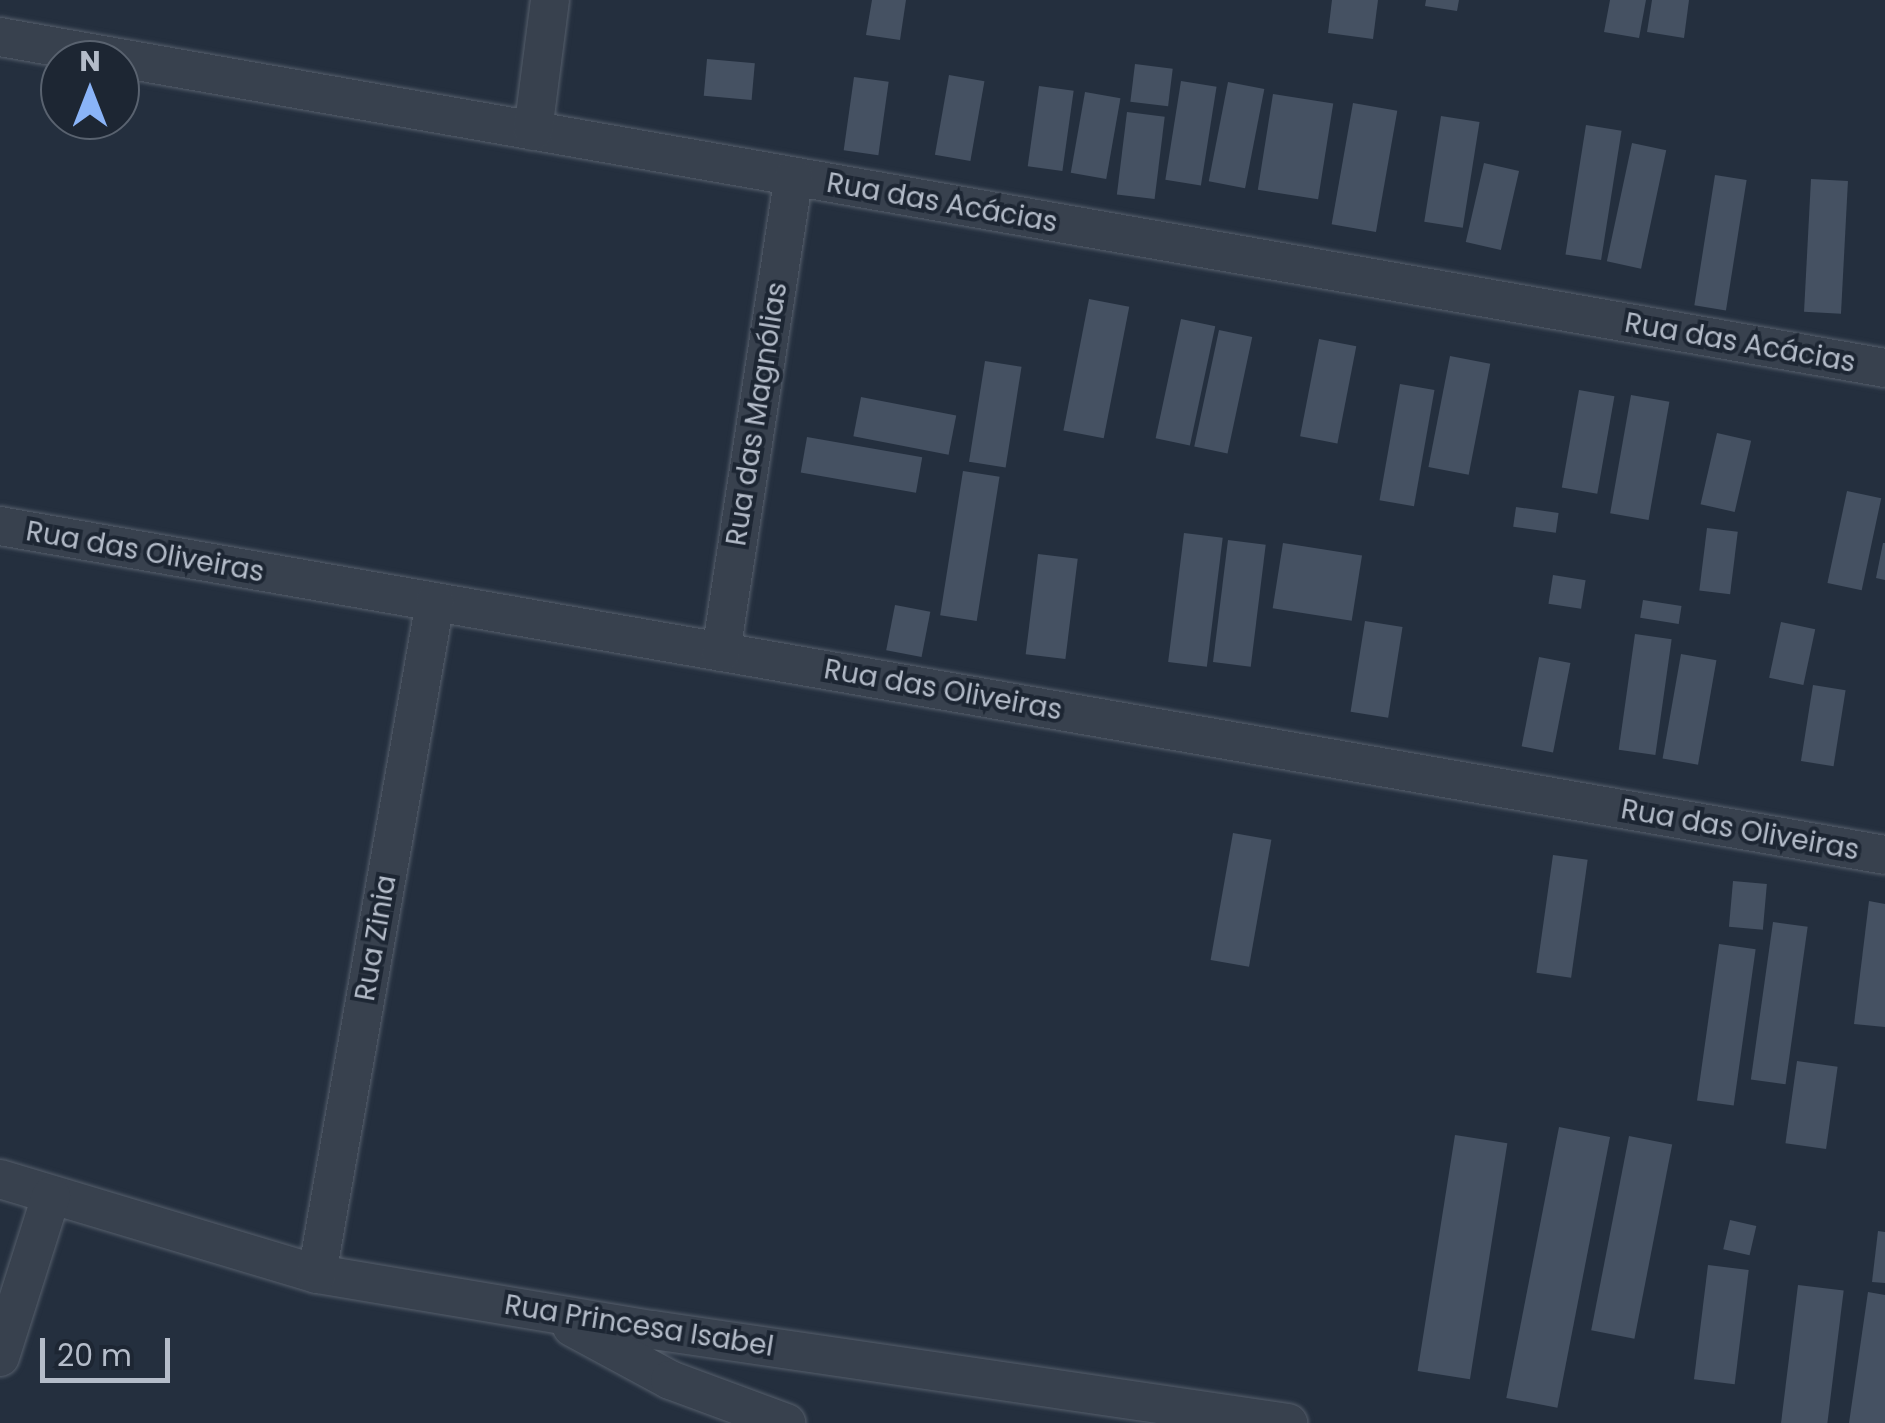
<!DOCTYPE html>
<meta charset="utf-8">
<style>
body{margin:0}
#map{position:relative;width:1885px;height:1423px;overflow:hidden;background:#242f3e;font-family:Poppins,sans-serif}
div>[style]{position:absolute}
.building>*{inset:0;background:#455162;transform-origin:0 0}
.roads{filter:drop-shadow(0 0 2px #565f6c) drop-shadow(0 0 2px #565f6c)}
.minor>*{height:38px;margin:-19px;padding:0 19px;transform-origin:19px;border-radius:19px;background:#38414e}
span{translate:-50% -50%;white-space:nowrap;text-align:center;line-height:1.15;-webkit-text-stroke:8px #1d2633;paint-order:stroke}
.street-label{font-size:28px;color:#b4bcc9}
.north{position:absolute;left:40px;top:40px;width:100px;height:100px;box-sizing:border-box;background:#1d2633;border:2px solid #59626f;border-radius:50%;rotate:0deg;font-size:28px;font-weight:700;line-height:40px;text-align:center;color:#b4bcc9}
.north::after{content:'';display:block;margin:auto;width:35px;height:45px;background:#8ab4f8;clip-path:polygon(50% 0,100% 100%,50% 72%,0 100%)}
.scale{position:absolute;left:40px;top:1338px;width:130px;height:45px;box-sizing:border-box;border:5px solid #b4bcc9;border-top:0;padding-left:12px;font-size:30px;line-height:35px;white-space:nowrap;color:#b4bcc9;-webkit-text-stroke:8px #1d2633;paint-order:stroke}
</style>
<div id="map">
<div class="building">
<i style="clip-path:polygon(872px 0,906px 0,900px 40px,866px 35px)"></i>
<i style="clip-path:polygon(1332px 0,1378px 0,1373px 39px,1328px 33px)"></i>
<i style="clip-path:polygon(1426px 0,1459px 0,1457px 11px,1425px 6px)"></i>
<i style="clip-path:polygon(1610px 0,1646px 0,1639px 38px,1604px 32px)"></i>
<i style="clip-path:polygon(1652px 0,1689px 0,1684px 38px,1647px 32px)"></i>
<i style="left:707px;top:59px;width:48px;height:37px;rotate:5deg"></i>
<i style="left:1135px;top:64px;width:38px;height:38px;rotate:7deg"></i>
<i style="left:949px;top:75px;width:36px;height:81px;rotate:10deg"></i>
<i style="left:854px;top:77px;width:35px;height:74px;rotate:8deg"></i>
<i style="left:1181px;top:81px;width:36px;height:100px;rotate:9deg"></i>
<i style="left:1228px;top:82px;width:37px;height:101px;rotate:11deg"></i>
<i style="left:1039px;top:86px;width:35px;height:81px;rotate:8deg"></i>
<i style="left:1085px;top:92px;width:36px;height:82px;rotate:10deg"></i>
<i style="left:1273px;top:94px;width:61px;height:97px;rotate:9deg"></i>
<i style="left:1353px;top:103px;width:45px;height:123px;rotate:10deg"></i>
<i style="left:1127px;top:112px;width:38px;height:83px;rotate:7deg"></i>
<i style="left:1441px;top:116px;width:39px;height:107px;rotate:9deg"></i>
<i style="left:1586px;top:125px;width:36px;height:131px;rotate:9deg"></i>
<i style="left:1632px;top:143px;width:35px;height:121px;rotate:12deg"></i>
<i style="left:1484px;top:163px;width:36px;height:81px;rotate:13deg"></i>
<i style="left:1715px;top:175px;width:32px;height:132px;rotate:9deg"></i>
<i style="left:1811px;top:179px;width:37px;height:133px;rotate:3deg"></i>
<i style="left:1089px;top:299px;width:41px;height:134px;rotate:11deg"></i>
<i style="left:1181px;top:319px;width:35px;height:122px;rotate:12deg"></i>
<i style="left:1219px;top:330px;width:34px;height:119px;rotate:12deg"></i>
<i style="left:1319px;top:339px;width:38px;height:99px;rotate:11deg"></i>
<i style="left:1450px;top:356px;width:41px;height:113px;rotate:11deg"></i>
<i style="left:985px;top:361px;width:37px;height:102px;rotate:9deg"></i>
<i style="left:1400px;top:384px;width:35px;height:118px;rotate:10deg"></i>
<i style="left:1579px;top:390px;width:36px;height:99px;rotate:10deg"></i>
<i style="left:1631px;top:395px;width:39px;height:120px;rotate:10deg"></i>
<i style="left:861px;top:397px;width:97px;height:40px;rotate:11deg"></i>
<i style="left:1717px;top:433px;width:35px;height:73px;rotate:13deg"></i>
<i style="left:807px;top:437px;width:117px;height:36px;rotate:10deg"></i>
<i style="left:963px;top:471px;width:37px;height:146px;rotate:9deg"></i>
<i style="left:1847px;top:491px;width:35px;height:94px;rotate:12deg"></i>
<i style="left:1516px;top:507px;width:43px;height:20px;rotate:8deg"></i>
<i style="left:1707px;top:528px;width:31px;height:63px;rotate:7deg"></i>
<i style="left:1184px;top:533px;width:39px;height:130px;rotate:7deg"></i>
<i style="left:1228px;top:540px;width:38px;height:123px;rotate:7deg"></i>
<i style="left:1283px;top:543px;width:80px;height:66px;rotate:9deg"></i>
<i style="clip-path:polygon(1883px 543px,1885px 543px,1885px 580px,1876px 578px)"></i>
<i style="left:1038px;top:554px;width:40px;height:101px;rotate:7deg"></i>
<i style="left:1553px;top:575px;width:33px;height:29px;rotate:9deg"></i>
<i style="left:1643px;top:600px;width:39px;height:18px;rotate:9deg"></i>
<i style="left:895px;top:605px;width:36px;height:46px;rotate:11deg"></i>
<i style="left:1365px;top:621px;width:38px;height:92px;rotate:9deg"></i>
<i style="left:1781px;top:622px;width:35px;height:57px;rotate:12deg"></i>
<i style="left:1635px;top:634px;width:37px;height:117px;rotate:8deg"></i>
<i style="left:1681px;top:654px;width:36px;height:106px;rotate:10deg"></i>
<i style="left:1539px;top:657px;width:32px;height:91px;rotate:11deg"></i>
<i style="left:1813px;top:685px;width:33px;height:77px;rotate:9deg"></i>
<i style="left:1233px;top:833px;width:39px;height:129px;rotate:10deg"></i>
<i style="left:1553px;top:855px;width:35px;height:119px;rotate:8deg"></i>
<i style="left:1733px;top:881px;width:34px;height:46px;rotate:5deg"></i>
<i style="clip-path:polygon(1869px 901px,1885px 904px,1885px 1027px,1854px 1024px)"></i>
<i style="left:1773px;top:922px;width:35px;height:159px;rotate:8deg"></i>
<i style="left:1719px;top:944px;width:37px;height:158px;rotate:8deg"></i>
<i style="left:1797px;top:1061px;width:41px;height:83px;rotate:8deg"></i>
<i style="left:1559px;top:1127px;width:52px;height:276px;rotate:11deg"></i>
<i style="left:1455px;top:1135px;width:53px;height:239px;rotate:9deg"></i>
<i style="left:1629px;top:1136px;width:44px;height:198px;rotate:11deg"></i>
<i style="left:1730px;top:1220px;width:27px;height:30px;rotate:13deg"></i>
<i style="clip-path:polygon(1878px 1231px,1885px 1232px,1885px 1283px,1872px 1282px)"></i>
<i style="left:1708px;top:1265px;width:41px;height:115px;rotate:7deg"></i>
<i style="left:1798px;top:1285px;width:46px;height:140px;rotate:7deg"></i>
<i style="clip-path:polygon(1868px 1292px,1885px 1295px,1885px 1423px,1849px 1423px)"></i>
</div>
<div class="roads">
<div class="minor">
<i style="left:0;top:37px;width:1914px;rotate:9.96deg"></i>
<i style="left:533px;top:131px;width:132px;rotate:-82.6deg"></i>
<i style="left:0;top:526px;width:1913px;rotate:9.9deg"></i>
<i style="left:721px;top:652px;width:481px;rotate:-81.3deg"></i>
<i style="left:0;top:1179px;width:331px;rotate:16.7deg"></i>
<i style="left:317px;top:1274px;width:341px;rotate:9.5deg"></i>
<i style="left:653px;top:1330px;width:642px;rotate:8.33deg"></i>
<i style="left:317px;top:1274px;width:682px;rotate:-80.04deg"></i>
<i style="left:572px;top:1327px;width:111px;rotate:28.4deg"></i>
<i style="left:670px;top:1380px;width:124px;rotate:20.3deg"></i>
<i style="left:0;top:1357px;width:169px;rotate:-72.4deg"></i>
</div>
</div>
<div class="street-label">
<span style="left:942px;top:203px;rotate:10deg">Rua das Acácias</span>
<span style="left:1740px;top:343px;rotate:10deg">Rua das Acácias</span>
<span style="left:757px;top:414px;rotate:-81deg">Rua das Magnólias</span>
<span style="left:145px;top:552px;rotate:10deg">Rua das Oliveiras</span>
<span style="left:943px;top:690px;rotate:10deg">Rua das Oliveiras</span>
<span style="left:1740px;top:830px;rotate:10deg">Rua das Oliveiras</span>
<span style="left:376px;top:938px;rotate:-80deg">Rua Zinia</span>
<span style="left:639px;top:1326px;rotate:9deg">Rua Princesa Isabel</span>
</div>
<div class="north">N</div>
<div class="scale">20 m</div>
</div>
